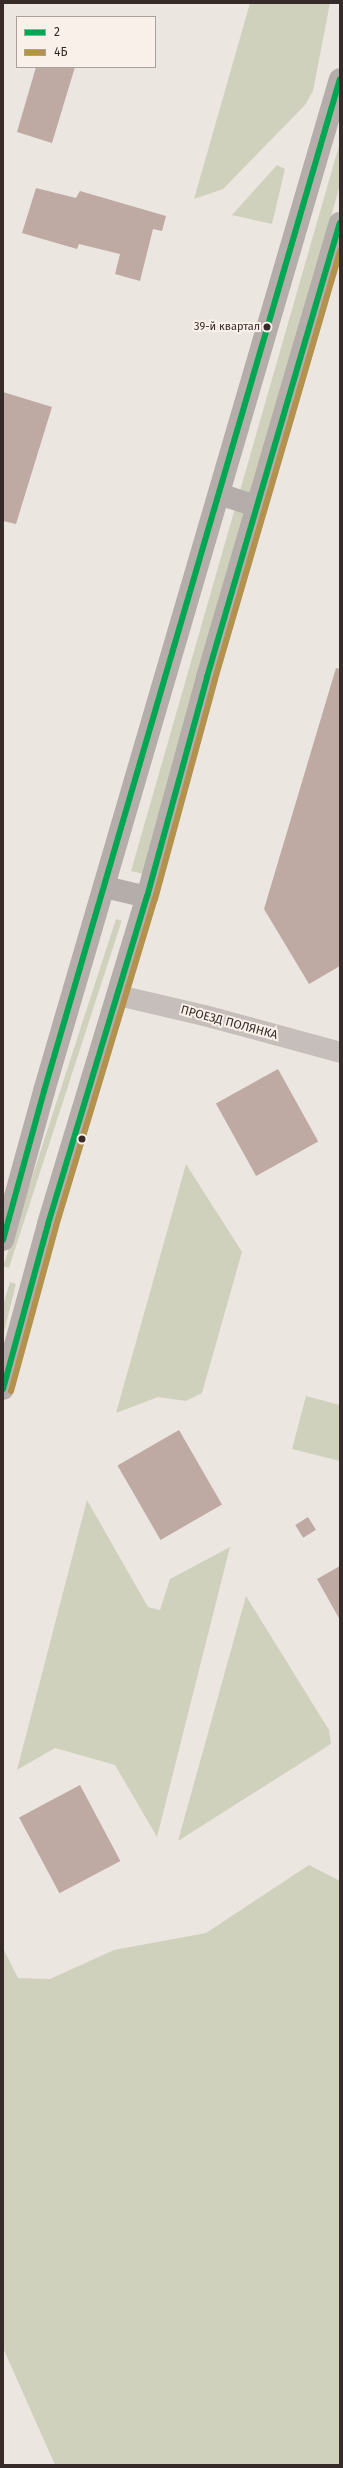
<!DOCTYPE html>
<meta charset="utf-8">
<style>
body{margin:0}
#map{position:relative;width:343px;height:2468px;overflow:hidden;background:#ece6e1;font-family:"Fira Sans",sans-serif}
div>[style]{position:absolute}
.green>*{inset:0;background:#cfd1bc;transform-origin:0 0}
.building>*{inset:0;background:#bfa9a3;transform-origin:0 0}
.street>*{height:21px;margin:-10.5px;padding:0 10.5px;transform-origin:10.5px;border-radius:10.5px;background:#c6beba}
.primary>*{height:22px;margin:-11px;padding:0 11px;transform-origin:11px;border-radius:11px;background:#b4ada9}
.bus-1>*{height:6px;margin:-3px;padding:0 3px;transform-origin:3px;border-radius:3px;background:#00a651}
.bus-2>*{height:6px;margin:-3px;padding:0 3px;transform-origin:3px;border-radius:3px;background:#b4914d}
.dots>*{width:11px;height:11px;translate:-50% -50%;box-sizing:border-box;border:2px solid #f9f0e9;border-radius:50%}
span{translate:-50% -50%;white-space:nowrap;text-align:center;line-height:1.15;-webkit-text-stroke:4px #f9f0e9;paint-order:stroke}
.bus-label{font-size:11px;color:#362b28}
.right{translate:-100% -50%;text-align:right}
.street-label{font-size:12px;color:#362b28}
.frame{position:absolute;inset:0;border:4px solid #362b28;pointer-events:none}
.legend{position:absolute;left:16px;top:16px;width:140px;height:52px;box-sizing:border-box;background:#f9f0e9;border:1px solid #aba19c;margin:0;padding:5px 7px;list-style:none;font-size:12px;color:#362b28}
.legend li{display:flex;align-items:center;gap:8px;height:20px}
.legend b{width:20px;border:1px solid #aba19c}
</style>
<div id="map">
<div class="green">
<i style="clip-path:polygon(250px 3px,330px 3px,313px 91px,305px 105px,223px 189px,194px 199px)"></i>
<i style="clip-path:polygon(340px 142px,340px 185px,144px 874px,131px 871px)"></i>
<i style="clip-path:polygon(277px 165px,285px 169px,272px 224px,232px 215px)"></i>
<i style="left:116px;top:919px;width:6px;height:365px;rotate:18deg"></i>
<i style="clip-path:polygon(186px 1164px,242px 1252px,202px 1393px,186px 1401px,158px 1397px,116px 1413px)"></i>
<i style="clip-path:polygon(10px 1282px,16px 1284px,3px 1336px,3px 1305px)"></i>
<i style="clip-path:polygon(306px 1396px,340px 1405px,340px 1461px,292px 1449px)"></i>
<i style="clip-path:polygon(87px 1500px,148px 1607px,160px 1610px,170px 1579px,230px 1547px,157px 1837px,115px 1765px,55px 1748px,17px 1770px)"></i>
<i style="clip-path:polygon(246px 1596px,329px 1730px,331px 1744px,178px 1841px)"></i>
<i style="clip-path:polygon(309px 1865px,340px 1881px,340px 2465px,55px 2465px,3px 2348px,3px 1948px,18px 1978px,50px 1979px,114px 1950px,206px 1933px)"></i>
</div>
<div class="building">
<i style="clip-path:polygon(36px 67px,75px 67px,52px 143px,17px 132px)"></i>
<i style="clip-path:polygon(36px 188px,76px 198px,80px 191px,166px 216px,162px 231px,153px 229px,140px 281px,115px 274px,120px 254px,79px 244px,77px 249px,22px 233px)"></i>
<i style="clip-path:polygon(3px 392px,52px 407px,16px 524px,3px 521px)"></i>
<i style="clip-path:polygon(336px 668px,340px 669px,340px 966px,309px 984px,264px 909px)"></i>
<i style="left:278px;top:1069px;width:83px;height:71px;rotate:61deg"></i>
<i style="left:179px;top:1430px;width:86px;height:71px;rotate:60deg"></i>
<i style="left:308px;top:1517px;width:15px;height:15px;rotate:58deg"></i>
<i style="clip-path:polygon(340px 1566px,340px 1620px,317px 1579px)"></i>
<i style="left:80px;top:1785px;width:86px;height:69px;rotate:62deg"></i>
</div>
<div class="street">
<i style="left:118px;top:995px;width:88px;rotate:13.1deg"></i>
<i style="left:204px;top:1015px;width:141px;rotate:15.2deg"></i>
</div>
<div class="primary">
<i style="left:219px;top:494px;width:40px;rotate:18deg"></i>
<i style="left:105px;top:887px;width:43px;rotate:13.4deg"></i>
<i style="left:3px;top:1240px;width:155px;rotate:-74.6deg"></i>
<i style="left:44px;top:1091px;width:1054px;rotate:-73.7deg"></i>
<i style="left:3px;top:1389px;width:171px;rotate:-74.7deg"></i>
<i style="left:48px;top:1224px;width:342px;rotate:-73.2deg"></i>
<i style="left:147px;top:897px;width:228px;rotate:-74.7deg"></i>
<i style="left:207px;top:677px;width:473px;rotate:-73.7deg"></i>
</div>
<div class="bus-1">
<i style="left:3px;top:1240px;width:155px;rotate:-74.6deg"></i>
<i style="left:44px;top:1091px;width:1054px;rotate:-73.7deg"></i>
<i style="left:3px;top:1389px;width:171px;rotate:-74.7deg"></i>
<i style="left:48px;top:1224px;width:342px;rotate:-73.2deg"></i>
<i style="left:147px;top:897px;width:228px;rotate:-74.7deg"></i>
<i style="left:207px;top:677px;width:473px;rotate:-73.7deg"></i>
</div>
<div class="bus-2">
<i style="left:11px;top:1391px;width:171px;rotate:-74.7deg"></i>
<i style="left:56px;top:1226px;width:342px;rotate:-73.2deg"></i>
<i style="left:155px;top:899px;width:228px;rotate:-74.7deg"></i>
<i style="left:215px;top:679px;width:446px;rotate:-73.7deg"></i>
</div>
<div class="dots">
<i style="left:267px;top:327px;background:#362b28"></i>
<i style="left:82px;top:1139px;background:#362b28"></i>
</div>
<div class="bus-label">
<span class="right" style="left:260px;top:327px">39-й квартал</span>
</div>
<div class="street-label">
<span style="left:229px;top:1023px;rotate:15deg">ПРОЕЗД ПОЛЯНКА</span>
</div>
<div class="frame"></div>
<ul class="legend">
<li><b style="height:5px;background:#00a651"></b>2</li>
<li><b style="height:5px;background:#b4914d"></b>4Б</li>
</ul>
</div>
